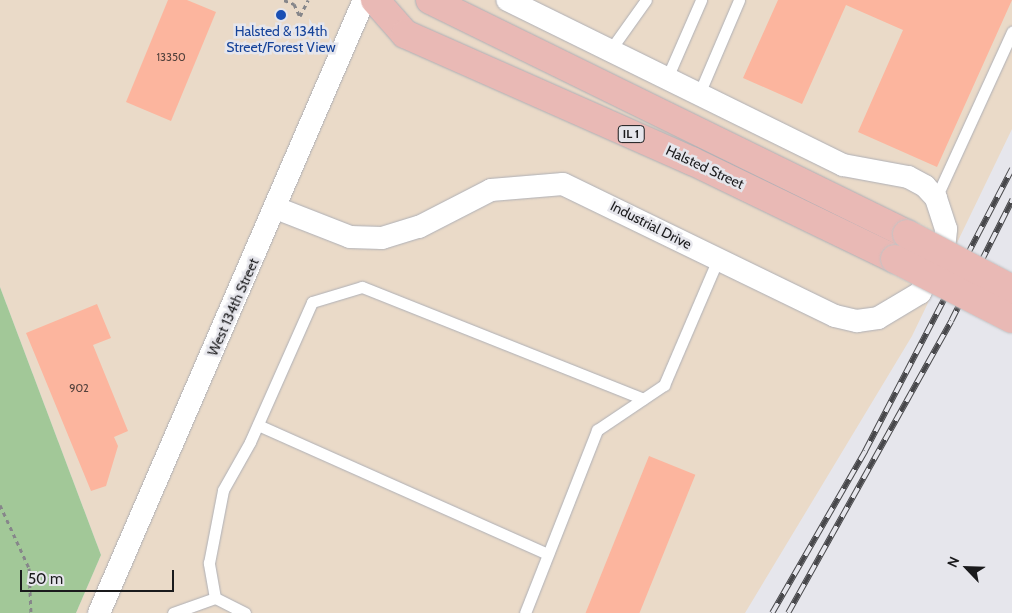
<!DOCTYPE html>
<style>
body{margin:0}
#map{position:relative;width:1012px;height:613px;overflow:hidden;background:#e6e6ec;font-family:Cabin,sans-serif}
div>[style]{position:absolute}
.industrial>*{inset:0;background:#eadac8}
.green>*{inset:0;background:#a2c898}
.building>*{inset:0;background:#fcb59e;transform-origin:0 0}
.path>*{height:3px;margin-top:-1.5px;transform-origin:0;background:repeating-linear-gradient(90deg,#86868a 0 4px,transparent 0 8px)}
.roads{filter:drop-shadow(0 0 1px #aeafb5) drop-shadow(0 0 1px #aeafb5)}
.service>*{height:11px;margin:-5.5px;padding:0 5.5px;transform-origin:5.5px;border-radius:5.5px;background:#fff}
.minor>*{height:22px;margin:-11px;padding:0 11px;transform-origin:11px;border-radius:11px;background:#fff}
.primary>*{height:28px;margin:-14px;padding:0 14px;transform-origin:14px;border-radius:14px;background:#e9b9b5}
.rail>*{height:5.5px;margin-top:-2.75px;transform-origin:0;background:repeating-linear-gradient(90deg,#e6e6ec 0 11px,#47474a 0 22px);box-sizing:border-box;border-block:1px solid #47474a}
.bridges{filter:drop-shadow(0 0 1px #c3c3c4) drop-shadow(0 0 1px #c3c3c4)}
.primary-bridge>*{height:28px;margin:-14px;padding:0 14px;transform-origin:14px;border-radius:14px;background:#e9b9b5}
.dots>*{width:14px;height:14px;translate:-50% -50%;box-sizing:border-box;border:2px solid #e6e6ec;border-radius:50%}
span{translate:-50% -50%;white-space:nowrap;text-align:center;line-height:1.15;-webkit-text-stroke:5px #e6e6ec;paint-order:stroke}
.number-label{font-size:11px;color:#52413c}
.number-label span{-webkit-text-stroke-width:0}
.shield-label span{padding:1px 4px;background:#e6e6ec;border:1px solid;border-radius:4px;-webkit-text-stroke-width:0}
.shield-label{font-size:12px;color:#1a1a1c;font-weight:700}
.transit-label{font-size:14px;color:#164399}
.street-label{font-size:14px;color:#1a1a1c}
.north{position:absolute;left:942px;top:543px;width:50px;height:50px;-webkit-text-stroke:4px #e6e6ec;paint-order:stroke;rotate:294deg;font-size:14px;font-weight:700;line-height:20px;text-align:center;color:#1a1a1c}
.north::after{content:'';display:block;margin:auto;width:18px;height:22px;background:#1a1a1c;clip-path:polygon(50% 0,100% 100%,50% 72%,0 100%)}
.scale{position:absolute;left:20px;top:570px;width:154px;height:22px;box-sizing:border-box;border:2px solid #1a1a1c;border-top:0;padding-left:6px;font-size:15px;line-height:18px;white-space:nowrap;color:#1a1a1c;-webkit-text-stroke:4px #e6e6ec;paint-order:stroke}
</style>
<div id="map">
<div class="industrial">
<i style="clip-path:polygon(0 0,1012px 0,1012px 129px,912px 336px,745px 613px,76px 613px,101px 555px,0 287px)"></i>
</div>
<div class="green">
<i style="clip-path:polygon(0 287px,101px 555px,76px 613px,0 613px)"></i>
</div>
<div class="building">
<i style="clip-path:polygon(168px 0,187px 0,216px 12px,171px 121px,126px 102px)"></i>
<i style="clip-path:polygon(778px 0,1012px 0,937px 167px,858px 132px,903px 30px,846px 5px,802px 104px,743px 78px)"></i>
<i style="clip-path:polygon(97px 304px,111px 338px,93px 345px,128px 431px,114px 437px,118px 446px,106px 486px,91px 491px,26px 333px)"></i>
<i style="left:649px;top:456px;width:50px;height:170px;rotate:22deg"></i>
</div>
<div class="path">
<i style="left:284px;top:0;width:11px;rotate:22deg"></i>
<i style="left:294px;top:4px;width:14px;rotate:65deg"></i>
<i style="left:300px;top:16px;width:18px;rotate:-63deg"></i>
<i style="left:0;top:505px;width:69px;rotate:65.3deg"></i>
<i style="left:29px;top:568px;width:45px;rotate:87.5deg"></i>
</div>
<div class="roads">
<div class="service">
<i style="left:611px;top:49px;width:60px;rotate:-54.5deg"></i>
<i style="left:667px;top:78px;width:85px;rotate:-66.4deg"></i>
<i style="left:699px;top:94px;width:102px;rotate:-66.9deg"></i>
<i style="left:936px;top:198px;width:183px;rotate:-65.4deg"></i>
<i style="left:258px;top:425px;width:317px;rotate:24deg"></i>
<i style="left:173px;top:613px;width:45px;rotate:-19.7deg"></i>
<i style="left:245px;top:613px;width:34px;rotate:-153deg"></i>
<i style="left:215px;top:598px;width:36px;rotate:-100deg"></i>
<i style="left:209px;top:563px;width:74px;rotate:-79.1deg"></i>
<i style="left:223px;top:490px;width:55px;rotate:-60.6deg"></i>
<i style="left:250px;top:442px;width:153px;rotate:-66.1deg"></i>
<i style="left:312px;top:302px;width:52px;rotate:-16.7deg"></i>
<i style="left:362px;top:287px;width:302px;rotate:21.7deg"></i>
<i style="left:525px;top:613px;width:197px;rotate:-68.5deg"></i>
<i style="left:597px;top:430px;width:81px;rotate:-33.9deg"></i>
<i style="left:664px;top:385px;width:137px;rotate:-66.8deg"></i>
</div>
<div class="minor">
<i style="left:276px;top:208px;width:79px;rotate:21.4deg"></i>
<i style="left:350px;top:237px;width:32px;rotate:2deg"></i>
<i style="left:382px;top:238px;width:39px;rotate:-17deg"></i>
<i style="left:419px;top:227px;width:81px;rotate:-27.2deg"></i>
<i style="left:491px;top:190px;width:72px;rotate:-4.8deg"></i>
<i style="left:563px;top:184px;width:302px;rotate:25.9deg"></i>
<i style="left:835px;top:316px;width:23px;rotate:13deg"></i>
<i style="left:857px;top:321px;width:21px;rotate:-8deg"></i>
<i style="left:878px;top:318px;width:49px;rotate:-30.8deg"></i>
<i style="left:920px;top:293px;width:50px;rotate:-61.4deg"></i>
<i style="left:944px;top:249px;width:20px;rotate:-84deg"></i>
<i style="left:946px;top:229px;width:33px;rotate:-108deg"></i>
<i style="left:936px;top:198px;width:16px;rotate:-133deg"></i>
<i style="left:925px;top:186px;width:19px;rotate:-152deg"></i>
<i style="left:908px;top:177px;width:66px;rotate:-169.5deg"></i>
<i style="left:843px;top:165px;width:374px;rotate:-153.8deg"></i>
<i style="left:99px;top:613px;width:668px;rotate:-66.62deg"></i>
</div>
<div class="primary">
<i style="left:375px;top:0;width:45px;rotate:48.6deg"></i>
<i style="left:405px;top:34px;width:314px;rotate:23.9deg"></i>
<i style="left:692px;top:161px;width:225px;rotate:25.8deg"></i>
<i style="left:430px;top:0;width:531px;rotate:26.13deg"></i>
</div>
</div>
<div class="rail">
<i style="left:772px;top:613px;width:187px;rotate:-60.1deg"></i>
<i style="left:865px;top:451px;width:318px;rotate:-62.5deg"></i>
<i style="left:788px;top:613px;width:334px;rotate:-60.8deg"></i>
<i style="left:951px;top:321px;width:136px;rotate:-63.2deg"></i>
</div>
<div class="bridges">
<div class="primary-bridge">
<i style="left:907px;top:234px;width:119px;rotate:27.6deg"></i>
<i style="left:895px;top:259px;width:131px;rotate:27.1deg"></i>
</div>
</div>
<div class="dots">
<i style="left:281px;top:15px;background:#1a4fb4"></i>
</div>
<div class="number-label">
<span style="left:171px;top:57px">13350</span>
<span style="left:79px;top:388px">902</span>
</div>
<div class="shield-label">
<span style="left:631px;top:134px">IL 1</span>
</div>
<div class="transit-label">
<span style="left:281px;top:39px">Halsted &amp; 134th<br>Street/Forest View</span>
</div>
<div class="street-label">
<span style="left:705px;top:167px;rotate:25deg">Halsted Street</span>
<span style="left:651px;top:225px;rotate:27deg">Industrial Drive</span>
<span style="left:233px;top:307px;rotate:-66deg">West 134th Street</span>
</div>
<div class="north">N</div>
<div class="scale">50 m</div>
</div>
